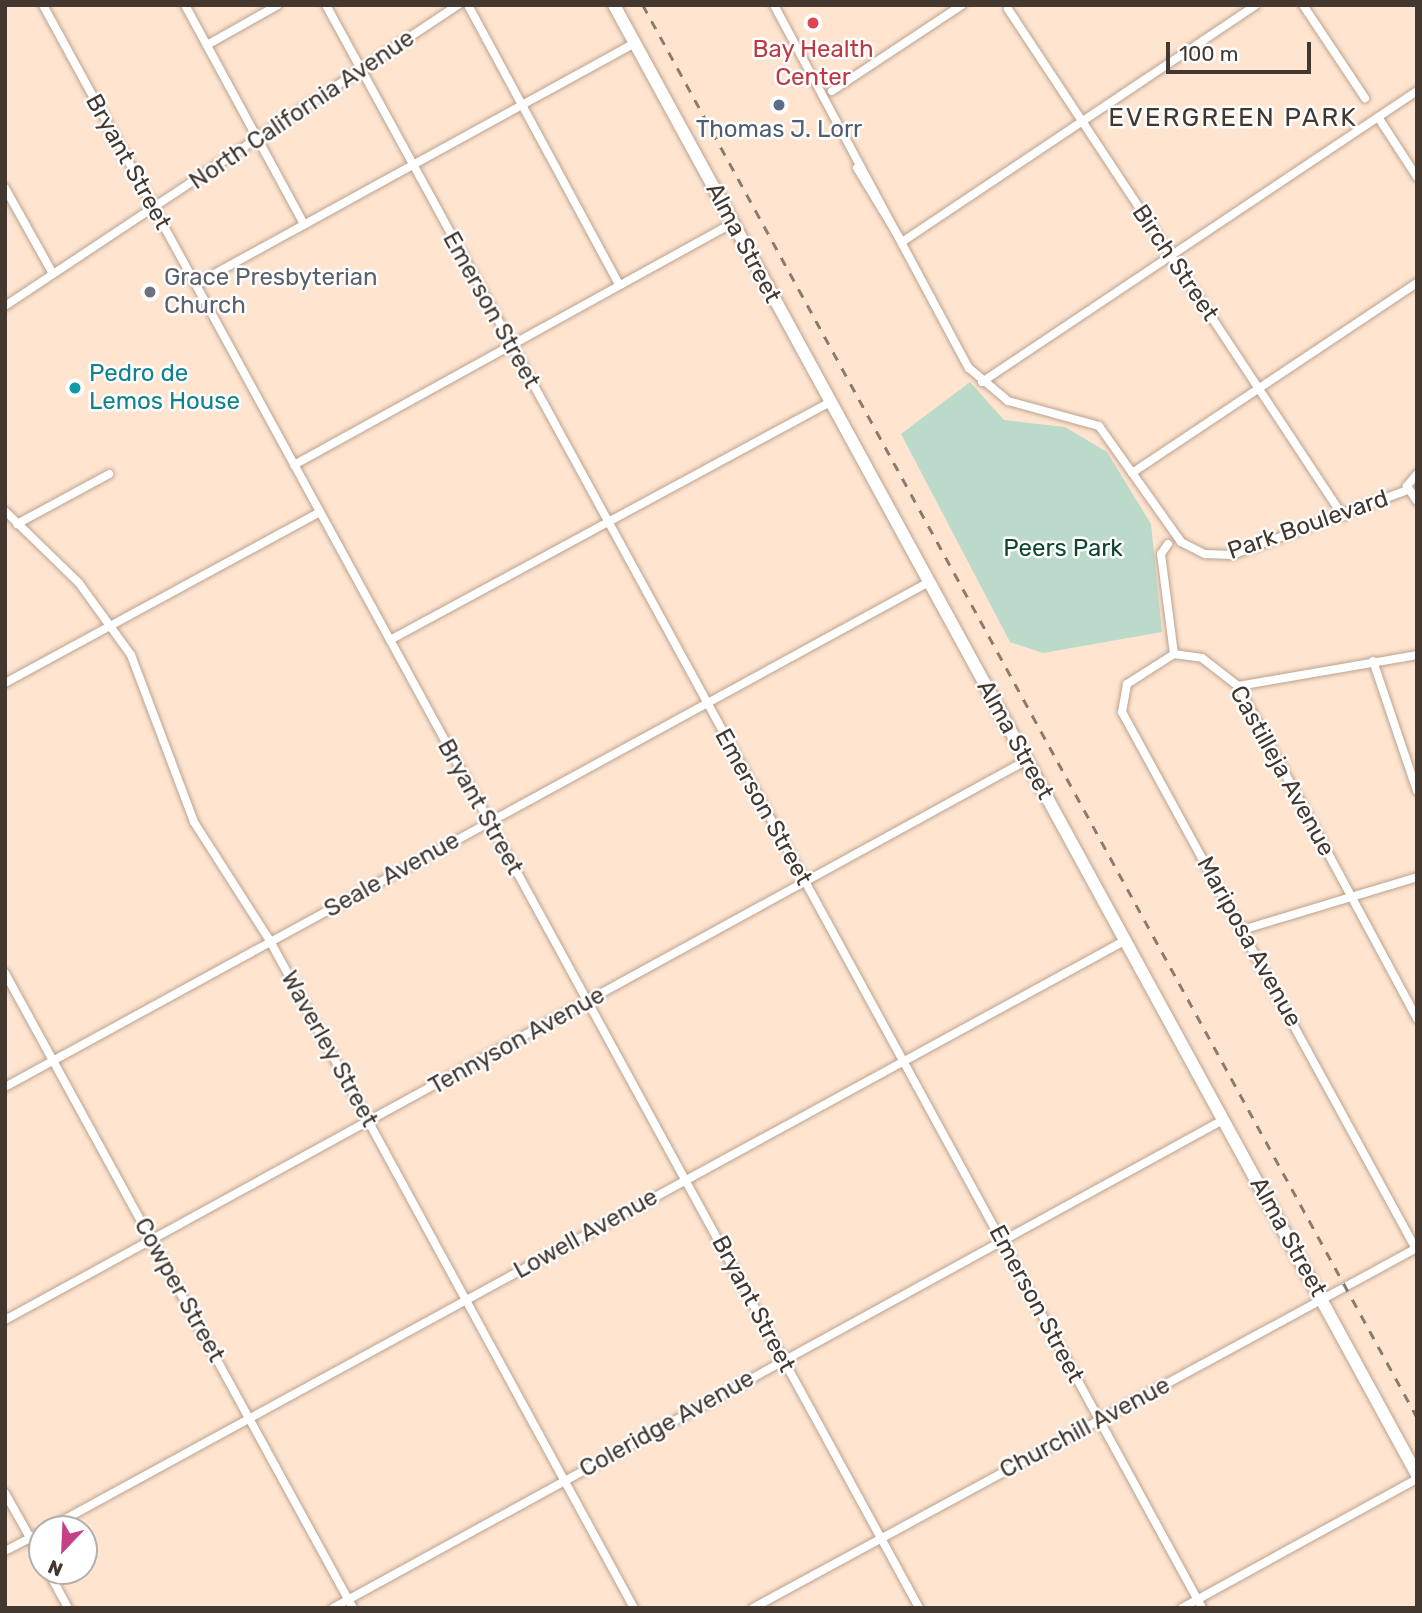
<!DOCTYPE html>
<style>
body{margin:0}
#map{position:relative;width:1422px;height:1613px;overflow:hidden;background:#ffe5d0;font-family:Rubik,sans-serif}
div>[style]{position:absolute}
.green>*{inset:0;background:#bcdac9}
.roads{filter:drop-shadow(0 0 2px #bba390) drop-shadow(0 0 2px #bba390)}
.minor>*{height:8px;margin:-4px;padding:0 4px;transform-origin:4px;border-radius:4px;background:#fff}
.primary>*{height:12px;margin:-6px;padding:0 6px;transform-origin:6px;border-radius:6px;background:#fff}
.rail>*{height:2.5px;margin-top:-1.25px;transform-origin:0;background:repeating-linear-gradient(90deg,#8b7b6e 0 9px,transparent 0 18px)}
.dots>*{width:19px;height:19px;translate:-50% -50%;box-sizing:border-box;border:4px solid #fff;border-radius:50%}
span{translate:-50% -50%;white-space:nowrap;text-align:center;line-height:1.15;-webkit-text-stroke:5px #fff;paint-order:stroke}
.health-label{font-size:24px;color:#be3a42}
.street-label{font-size:24px;color:#423830}
.service-label{font-size:24px;color:#4e5e75}
.worship-label{font-size:24px;color:#5b616d}
.left{translate:0 -50%;text-align:left}
.culture-label{font-size:24px;color:#0d838f}
.park-label{font-size:24px;color:#0d452e}
.neighbourhood-label{font-size:26px;color:#423830;letter-spacing:2px}
.frame{position:absolute;inset:0;border:7px solid #423830;pointer-events:none}
.north{position:absolute;left:28px;top:1515px;width:70px;height:70px;box-sizing:border-box;background:#fff;border:2px solid #b3afac;border-radius:50%;rotate:203deg;font-size:19px;font-weight:700;line-height:28px;text-align:center;color:#423830}
.north::after{content:'';display:block;margin:auto;width:24px;height:32px;background:#c54186;clip-path:polygon(50% 0,100% 100%,50% 72%,0 100%)}
.scale{position:absolute;left:1166px;top:42px;width:145px;height:32px;box-sizing:border-box;border:4px solid #423830;border-top:0;padding-left:9px;font-size:21px;line-height:24px;white-space:nowrap;color:#423830;-webkit-text-stroke:5px #fff;paint-order:stroke}
</style>
<div id="map">
<div class="green">
<i style="clip-path:polygon(970px 382px,1004px 420px,1065px 427px,1107px 452px,1151px 524px,1162px 632px,1043px 653px,1010px 642px,901px 434px)"></i>
</div>
<div class="roads">
<div class="minor">
<i style="left:43px;top:5px;width:1827px;rotate:61.34deg"></i>
<i style="left:185px;top:5px;width:249px;rotate:61.5deg"></i>
<i style="left:326px;top:5px;width:1827px;rotate:61.34deg"></i>
<i style="left:468px;top:5px;width:317px;rotate:61.6deg"></i>
<i style="left:774px;top:5px;width:412px;rotate:61.8deg"></i>
<i style="left:969px;top:368px;width:51px;rotate:40.2deg"></i>
<i style="left:1008px;top:401px;width:94px;rotate:15.4deg"></i>
<i style="left:1099px;top:426px;width:142px;rotate:54.7deg"></i>
<i style="left:1181px;top:542px;width:27px;rotate:27deg"></i>
<i style="left:1205px;top:554px;width:27px;rotate:2deg"></i>
<i style="left:1232px;top:555px;width:188px;rotate:-20.3deg"></i>
<i style="left:1303px;top:5px;width:112px;rotate:56.3deg"></i>
<i style="left:1008px;top:9px;width:608px;rotate:56.55deg"></i>
<i style="left:207px;top:45px;width:81px;rotate:-29.4deg"></i>
<i style="left:832px;top:91px;width:156px;rotate:-33.5deg"></i>
<i style="left:1378px;top:117px;width:72px;rotate:57deg"></i>
<i style="left:857px;top:168px;width:87px;rotate:58.7deg"></i>
<i style="left:5px;top:188px;width:98px;rotate:60.8deg"></i>
<i style="left:902px;top:242px;width:426px;rotate:-33.8deg"></i>
<i style="left:196px;top:284px;width:501px;rotate:-28.77deg"></i>
<i style="left:5px;top:306px;width:544px;rotate:-33.6deg"></i>
<i style="left:982px;top:382px;width:523px;rotate:-33.78deg"></i>
<i style="left:294px;top:465px;width:501px;rotate:-28.87deg"></i>
<i style="left:1132px;top:473px;width:343px;rotate:-33.7deg"></i>
<i style="left:1417px;top:474px;width:16px;rotate:130deg"></i>
<i style="left:1407px;top:486px;width:18px;rotate:56deg"></i>
<i style="left:5px;top:511px;width:103px;rotate:44.2deg"></i>
<i style="left:79px;top:583px;width:89px;rotate:54.2deg"></i>
<i style="left:131px;top:655px;width:178px;rotate:69.3deg"></i>
<i style="left:194px;top:822px;width:141px;rotate:57.4deg"></i>
<i style="left:270px;top:941px;width:760px;rotate:61.38deg"></i>
<i style="left:17px;top:524px;width:105px;rotate:-28.5deg"></i>
<i style="left:1168px;top:544px;width:12px;rotate:125deg"></i>
<i style="left:1161px;top:554px;width:101px;rotate:82.6deg"></i>
<i style="left:1174px;top:654px;width:28px;rotate:8deg"></i>
<i style="left:1202px;top:658px;width:46px;rotate:37.9deg"></i>
<i style="left:1238px;top:686px;width:378px;rotate:61.7deg"></i>
<i style="left:390px;top:640px;width:499px;rotate:-28.4deg"></i>
<i style="left:1174px;top:654px;width:56px;rotate:147.4deg"></i>
<i style="left:1127px;top:684px;width:28px;rotate:100deg"></i>
<i style="left:1122px;top:712px;width:612px;rotate:61.3deg"></i>
<i style="left:1373px;top:661px;width:137px;rotate:71.3deg"></i>
<i style="left:5px;top:683px;width:358px;rotate:-28.5deg"></i>
<i style="left:1238px;top:686px;width:182px;rotate:-9.8deg"></i>
<i style="left:1242px;top:930px;width:183px;rotate:-16.8deg"></i>
<i style="left:5px;top:973px;width:724px;rotate:61.28deg"></i>
<i style="left:5px;top:1087px;width:1051px;rotate:-28.66deg"></i>
<i style="left:5px;top:1320px;width:1165px;rotate:-28.72deg"></i>
<i style="left:5px;top:1493px;width:76px;rotate:60.7deg"></i>
<i style="left:47px;top:1529px;width:1229px;rotate:-28.63deg"></i>
<i style="left:5px;top:1551px;width:42px;rotate:-27.2deg"></i>
<i style="left:48px;top:1571px;width:42px;rotate:61.6deg"></i>
<i style="left:333px;top:1608px;width:1015px;rotate:-28.74deg"></i>
<i style="left:753px;top:1608px;width:755px;rotate:-28.47deg"></i>
<i style="left:1182px;top:1608px;width:268px;rotate:-28.8deg"></i>
</div>
<div class="primary">
<i style="left:614px;top:5px;width:1675px;rotate:61.35deg"></i>
</div>
</div>
<div class="rail">
<i style="left:643px;top:5px;width:1610px;rotate:61.27deg"></i>
</div>
<div class="dots">
<i style="left:813px;top:23px;background:#e0444e"></i>
<i style="left:779px;top:105px;background:#5c6f8a"></i>
<i style="left:150px;top:292px;background:#6b7280"></i>
<i style="left:75px;top:388px;background:#0f9aa8"></i>
</div>
<div class="health-label">
<span style="left:813px;top:64px">Bay Health<br>Center</span>
</div>
<div class="street-label">
<span style="left:302px;top:110px;rotate:-34deg">North California Avenue</span>
<span style="left:128px;top:162px;rotate:61deg">Bryant Street</span>
<span style="left:743px;top:243px;rotate:62deg">Alma Street</span>
<span style="left:1175px;top:263px;rotate:56deg">Birch Street</span>
<span style="left:491px;top:310px;rotate:61deg">Emerson Street</span>
<span style="left:1308px;top:525px;rotate:-19deg">Park Boulevard</span>
<span style="left:1015px;top:740px;rotate:61deg">Alma Street</span>
<span style="left:1282px;top:771px;rotate:61deg">Castilleja Avenue</span>
<span style="left:480px;top:807px;rotate:61deg">Bryant Street</span>
<span style="left:763px;top:807px;rotate:61deg">Emerson Street</span>
<span style="left:392px;top:875px;rotate:-29deg">Seale Avenue</span>
<span style="left:1249px;top:942px;rotate:61deg">Mariposa Avenue</span>
<span style="left:517px;top:1041px;rotate:-29deg">Tennyson Avenue</span>
<span style="left:329px;top:1049px;rotate:61deg">Waverley Street</span>
<span style="left:586px;top:1234px;rotate:-29deg">Lowell Avenue</span>
<span style="left:1288px;top:1237px;rotate:61deg">Alma Street</span>
<span style="left:179px;top:1290px;rotate:61deg">Cowper Street</span>
<span style="left:753px;top:1304px;rotate:62deg">Bryant Street</span>
<span style="left:1036px;top:1304px;rotate:62deg">Emerson Street</span>
<span style="left:667px;top:1424px;rotate:-29deg">Coleridge Avenue</span>
<span style="left:1085px;top:1428px;rotate:-28deg">Churchill Avenue</span>
</div>
<div class="service-label">
<span style="left:779px;top:130px">Thomas J. Lorr</span>
</div>
<div class="worship-label">
<span class="left" style="left:164px;top:292px">Grace Presbyterian<br>Church</span>
</div>
<div class="culture-label">
<span class="left" style="left:89px;top:388px">Pedro de<br>Lemos House</span>
</div>
<div class="park-label">
<span style="left:1063px;top:549px">Peers Park</span>
</div>
<div class="neighbourhood-label">
<span style="left:1233px;top:118px">EVERGREEN PARK</span>
</div>
<div class="frame"></div>
<div class="north">N</div>
<div class="scale">100 m</div>
</div>
